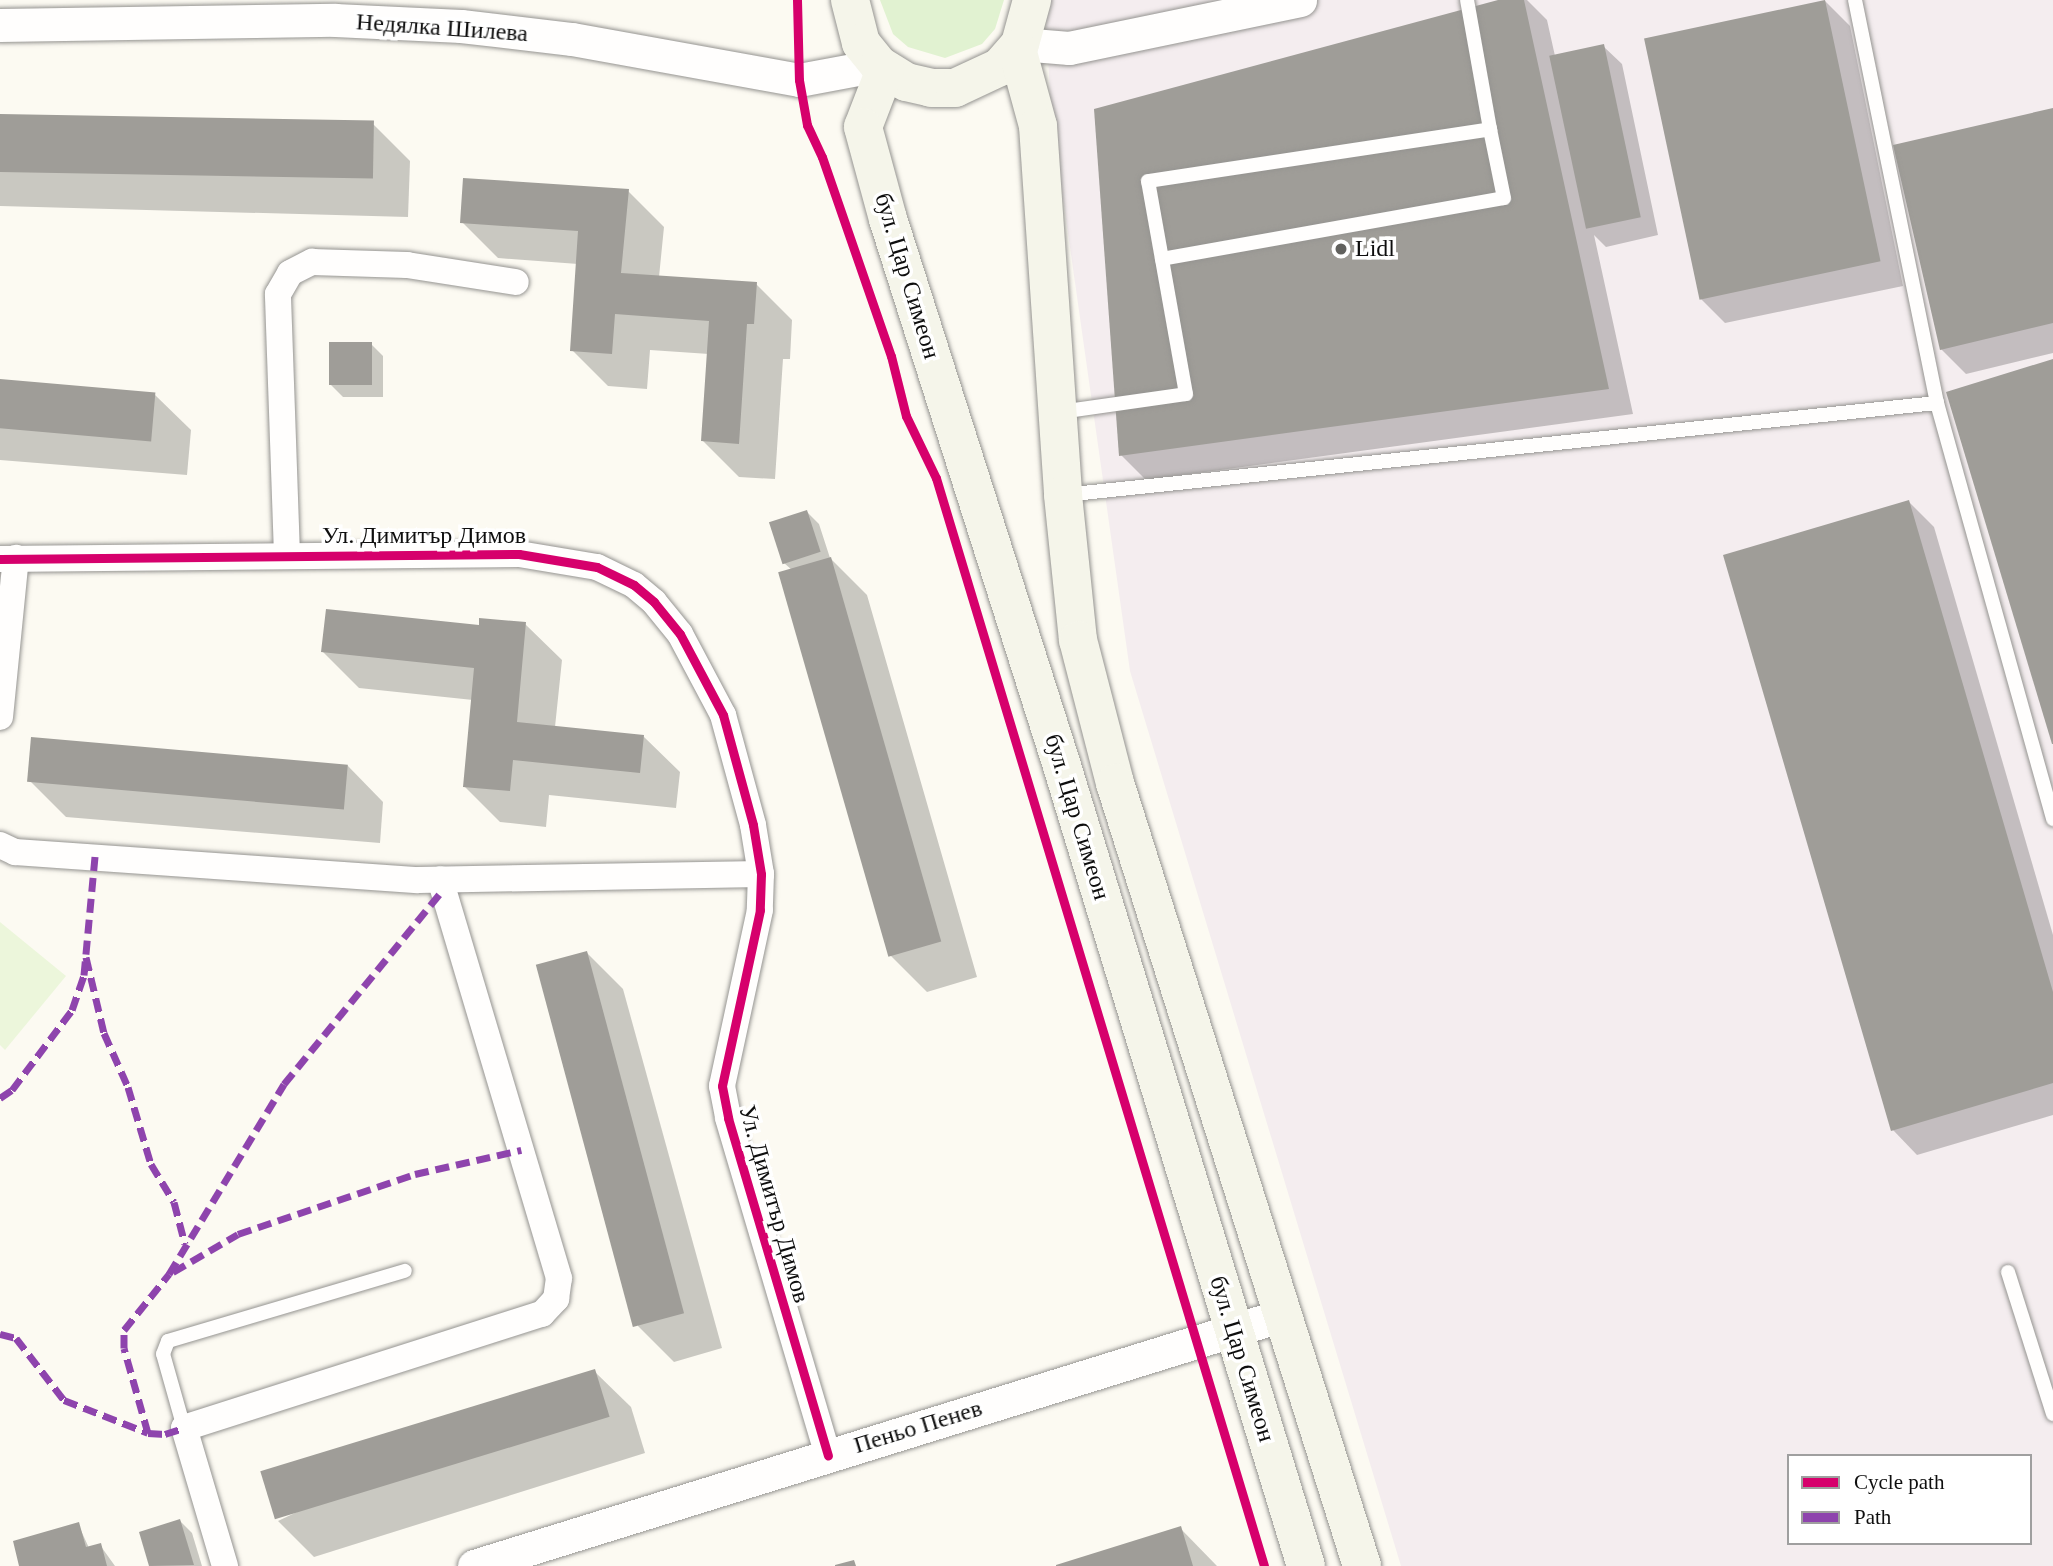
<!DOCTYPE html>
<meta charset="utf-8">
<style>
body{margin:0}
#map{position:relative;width:2053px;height:1566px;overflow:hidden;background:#fcfaf2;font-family:"Times New Roman",serif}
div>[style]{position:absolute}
.industrial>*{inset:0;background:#f4edef}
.green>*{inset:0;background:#e1f2d1}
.pitch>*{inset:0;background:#ecf6db}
.shadow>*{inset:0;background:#0003}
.building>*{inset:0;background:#9f9d98;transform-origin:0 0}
.roads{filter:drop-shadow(0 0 2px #959491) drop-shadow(0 0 2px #959491)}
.service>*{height:14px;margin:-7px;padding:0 7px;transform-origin:7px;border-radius:7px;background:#fffefd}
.minor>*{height:26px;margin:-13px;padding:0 13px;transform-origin:13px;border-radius:13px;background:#fffefd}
.tertiary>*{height:33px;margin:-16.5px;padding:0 16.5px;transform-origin:16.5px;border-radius:16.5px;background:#fffefd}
.secondary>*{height:38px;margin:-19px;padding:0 19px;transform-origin:19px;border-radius:19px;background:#f5f5ea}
.quiet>*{height:7px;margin-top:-3.5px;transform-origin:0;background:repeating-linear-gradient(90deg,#8e44ad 0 14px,transparent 0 21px)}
.cycleway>*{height:9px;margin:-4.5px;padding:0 4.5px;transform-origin:4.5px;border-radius:4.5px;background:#d6006c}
.dots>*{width:19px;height:19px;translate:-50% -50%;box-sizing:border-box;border:4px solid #fff;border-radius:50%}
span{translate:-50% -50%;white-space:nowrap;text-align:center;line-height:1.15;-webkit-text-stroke:7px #fff;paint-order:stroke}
.street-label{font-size:24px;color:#0e0e0e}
.poi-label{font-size:24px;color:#0e0e0e}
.left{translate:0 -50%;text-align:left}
.legend{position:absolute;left:1787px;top:1454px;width:245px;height:91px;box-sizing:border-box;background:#fff;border:2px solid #9f9f9f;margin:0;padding:9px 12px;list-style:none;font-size:21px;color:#0e0e0e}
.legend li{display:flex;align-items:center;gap:14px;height:35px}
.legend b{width:35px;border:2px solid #9f9f9f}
</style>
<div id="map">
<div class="industrial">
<i style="clip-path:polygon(evenodd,1045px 0,2053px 0,2053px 1566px,1401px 1566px,1130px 671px,1051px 113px,1045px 0,1789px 1456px,2030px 1456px,2030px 1543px,1789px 1543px,1789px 1456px)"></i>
</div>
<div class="green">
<i style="clip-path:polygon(880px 0,1004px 0,995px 29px,982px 44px,945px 58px,908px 47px,893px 34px)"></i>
</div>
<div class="pitch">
<i style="clip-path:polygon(0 922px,66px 976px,5px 1050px,0 1045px)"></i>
</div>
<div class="shadow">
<i style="clip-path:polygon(1505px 0,1527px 0,1547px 20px,1555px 56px,1603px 46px,1622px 64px,1658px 235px,1606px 247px,1594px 235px,1633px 414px,1146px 480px,1121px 455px)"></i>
<i style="clip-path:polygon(1825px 1px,1850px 26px,1903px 286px,1725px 323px,1700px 298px)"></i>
<i style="clip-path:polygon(2053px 109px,2053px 353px,1966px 374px,1941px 349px)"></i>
<i style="clip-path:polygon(0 115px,374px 125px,410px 161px,408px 217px,0 206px)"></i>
<i style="clip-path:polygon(628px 191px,664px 227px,659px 277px,756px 284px,792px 320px,790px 359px,783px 359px,775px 479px,739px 477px,703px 441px,709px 354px,650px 350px,647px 389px,608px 386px,572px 350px,578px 264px,498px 258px,462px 222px)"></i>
<i style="clip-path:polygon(371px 344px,383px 356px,383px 397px,343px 397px,331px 385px)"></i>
<i style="clip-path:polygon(0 381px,154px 394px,191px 430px,187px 475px,0 460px)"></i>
<i style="clip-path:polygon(1909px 502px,1934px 527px,2053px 935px,2053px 1115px,1917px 1155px,1893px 1130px)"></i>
<i style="clip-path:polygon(807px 512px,819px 524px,830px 558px,867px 595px,977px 977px,927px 992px,891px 956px,792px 570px,784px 563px)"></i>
<i style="clip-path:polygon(525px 624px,562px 660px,555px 727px,643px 736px,680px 772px,676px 808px,549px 795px,546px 827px,500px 822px,464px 786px,473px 700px,359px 688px,323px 652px,480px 627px)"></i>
<i style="clip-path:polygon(347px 765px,383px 802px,380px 843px,66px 817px,30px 781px)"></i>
<i style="clip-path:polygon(587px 953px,623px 989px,722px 1348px,674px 1362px,638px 1326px)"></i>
<i style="clip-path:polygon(594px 1371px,631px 1407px,645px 1453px,314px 1557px,278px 1521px)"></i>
<i style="clip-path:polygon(180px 1521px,192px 1533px,202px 1566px,151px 1566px,142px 1533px)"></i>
<i style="clip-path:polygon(78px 1524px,89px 1548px,100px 1545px,115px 1566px,22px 1566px)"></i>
<i style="clip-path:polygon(1180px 1528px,1217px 1566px,1060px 1566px)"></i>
</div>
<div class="building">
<i style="clip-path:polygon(1498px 0,1524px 0,1609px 389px,1119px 456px,1094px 109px)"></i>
<i style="left:1825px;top:0;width:267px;height:185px;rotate:78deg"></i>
<i style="left:1604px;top:44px;width:177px;height:56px;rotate:78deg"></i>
<i style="clip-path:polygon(2053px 108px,2053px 323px,1940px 350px,1893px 145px)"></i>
<i style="left:0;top:114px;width:374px;height:58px;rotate:1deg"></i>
<i style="clip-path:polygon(463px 178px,629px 189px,621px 273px,757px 282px,754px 324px,747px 324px,739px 444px,701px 441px,709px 321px,615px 314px,612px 354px,570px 351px,578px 231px,460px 223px)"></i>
<i style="left:329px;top:342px;width:43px;height:43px"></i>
<i style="clip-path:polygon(2053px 359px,2053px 744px,2052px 744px,1946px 392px)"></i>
<i style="left:0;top:379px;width:156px;height:49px;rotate:5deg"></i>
<i style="clip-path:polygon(1909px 500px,2053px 992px,2053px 1083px,1891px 1131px,1723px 555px)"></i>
<i style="left:807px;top:510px;width:44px;height:40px;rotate:72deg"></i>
<i style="left:831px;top:557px;width:400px;height:55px;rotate:74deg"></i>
<i style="clip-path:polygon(326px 609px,479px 625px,479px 618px,526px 622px,517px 722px,644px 735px,640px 773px,513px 760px,510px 791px,463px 787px,474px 668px,321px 652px)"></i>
<i style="left:31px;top:737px;width:318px;height:45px;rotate:5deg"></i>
<i style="left:587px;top:951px;width:375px;height:53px;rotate:75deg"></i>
<i style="left:595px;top:1369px;width:50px;height:350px;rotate:73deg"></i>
<i style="clip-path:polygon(180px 1519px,194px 1565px,149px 1566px,139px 1532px)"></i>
<i style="clip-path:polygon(79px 1522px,86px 1547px,101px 1543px,107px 1566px,19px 1566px,13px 1541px)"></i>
<i style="clip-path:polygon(1181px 1526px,1193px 1566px,1056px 1566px,1056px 1565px)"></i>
<i style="clip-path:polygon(854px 1560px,856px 1566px,835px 1566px,835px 1565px)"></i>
</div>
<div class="roads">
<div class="service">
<i style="left:1855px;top:0;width:411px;rotate:78.5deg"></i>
<i style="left:1937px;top:403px;width:432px;rotate:74.4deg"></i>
<i style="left:1162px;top:259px;width:347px;rotate:-10.1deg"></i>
<i style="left:1504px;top:198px;width:70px;rotate:-101.5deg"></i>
<i style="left:1060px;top:412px;width:127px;rotate:-8.1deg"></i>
<i style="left:1186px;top:394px;width:216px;rotate:-100.1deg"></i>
<i style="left:1148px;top:181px;width:346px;rotate:-8.6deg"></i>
<i style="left:1490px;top:129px;width:131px;rotate:-100.1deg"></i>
<i style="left:1064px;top:495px;width:878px;rotate:-6.02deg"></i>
<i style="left:2008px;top:1272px;width:149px;rotate:72.4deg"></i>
<i style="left:184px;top:1428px;width:77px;rotate:-105.8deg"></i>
<i style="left:163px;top:1354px;width:14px;rotate:-69deg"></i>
<i style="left:168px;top:1341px;width:247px;rotate:-16.5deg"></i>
</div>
<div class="minor">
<i style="left:287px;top:555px;width:261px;rotate:-92deg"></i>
<i style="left:278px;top:294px;width:24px;rotate:-60deg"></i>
<i style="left:290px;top:273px;width:25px;rotate:-27deg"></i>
<i style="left:312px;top:262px;width:95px;rotate:1.8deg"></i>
<i style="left:407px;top:265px;width:110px;rotate:8.9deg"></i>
<i style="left:0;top:559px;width:519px;rotate:-0.55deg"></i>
<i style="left:519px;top:554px;width:79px;rotate:9.5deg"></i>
<i style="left:597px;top:567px;width:41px;rotate:25.9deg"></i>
<i style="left:634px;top:585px;width:26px;rotate:40deg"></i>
<i style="left:654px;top:602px;width:41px;rotate:50.9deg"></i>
<i style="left:680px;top:634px;width:92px;rotate:62deg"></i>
<i style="left:723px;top:715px;width:114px;rotate:74.7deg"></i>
<i style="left:753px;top:825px;width:50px;rotate:80.7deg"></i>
<i style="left:761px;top:874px;width:36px;rotate:92deg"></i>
<i style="left:760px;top:910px;width:180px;rotate:102.2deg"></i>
<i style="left:722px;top:1086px;width:33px;rotate:79deg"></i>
<i style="left:728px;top:1118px;width:352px;rotate:73.5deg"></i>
<i style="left:0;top:717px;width:160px;rotate:-84.3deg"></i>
<i style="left:0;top:845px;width:17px;rotate:25deg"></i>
<i style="left:15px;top:852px;width:404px;rotate:4deg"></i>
<i style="left:418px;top:880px;width:343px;rotate:-1deg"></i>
<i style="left:225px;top:1566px;width:144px;rotate:-106.5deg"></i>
<i style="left:184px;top:1428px;width:376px;rotate:-17.7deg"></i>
<i style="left:542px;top:1314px;width:21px;rotate:-47deg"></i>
<i style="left:556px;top:1299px;width:21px;rotate:-82deg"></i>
<i style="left:559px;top:1278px;width:416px;rotate:-106.6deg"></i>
</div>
<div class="tertiary">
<i style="left:0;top:25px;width:335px;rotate:-0.9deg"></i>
<i style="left:335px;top:20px;width:126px;rotate:2.7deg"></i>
<i style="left:461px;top:26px;width:112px;rotate:6.7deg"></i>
<i style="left:572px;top:39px;width:231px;rotate:10.2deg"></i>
<i style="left:799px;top:80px;width:81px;rotate:-10.6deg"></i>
<i style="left:1020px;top:44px;width:49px;rotate:4.7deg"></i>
<i style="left:1069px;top:48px;width:236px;rotate:-11.7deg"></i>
<i style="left:474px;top:1566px;width:847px;rotate:-17.24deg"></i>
</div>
<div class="secondary">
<i style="left:850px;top:0;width:44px;rotate:75.7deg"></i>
<i style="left:861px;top:43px;width:28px;rotate:51deg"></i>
<i style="left:879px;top:65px;width:32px;rotate:32deg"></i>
<i style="left:906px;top:82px;width:26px;rotate:13deg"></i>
<i style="left:931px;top:88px;width:24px"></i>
<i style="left:955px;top:88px;width:50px;rotate:-25deg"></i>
<i style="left:1000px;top:67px;width:30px;rotate:-49deg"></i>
<i style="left:1020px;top:44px;width:46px;rotate:-74.7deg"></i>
<i style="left:1017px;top:49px;width:80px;rotate:74.7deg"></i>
<i style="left:1038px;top:126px;width:370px;rotate:86.1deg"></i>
<i style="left:1063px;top:495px;width:146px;rotate:84.1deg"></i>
<i style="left:1078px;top:640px;width:148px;rotate:75.5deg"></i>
<i style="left:1115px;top:783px;width:821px;rotate:72.49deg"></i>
<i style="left:885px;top:70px;width:61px;rotate:111.1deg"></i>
<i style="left:863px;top:127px;width:95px;rotate:74.8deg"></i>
<i style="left:888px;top:219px;width:574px;rotate:72.35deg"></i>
<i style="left:1062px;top:766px;width:836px;rotate:73.04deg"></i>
</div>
</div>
<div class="quiet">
<i style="left:86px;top:957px;width:78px;rotate:76.7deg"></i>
<i style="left:104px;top:1033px;width:59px;rotate:66deg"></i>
<i style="left:128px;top:1087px;width:80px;rotate:73.4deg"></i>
<i style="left:151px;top:1164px;width:44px;rotate:58.8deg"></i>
<i style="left:174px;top:1202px;width:43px;rotate:75.3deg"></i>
<i style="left:0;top:1098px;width:14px;rotate:-34deg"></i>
<i style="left:12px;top:1090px;width:100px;rotate:-53.1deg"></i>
<i style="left:72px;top:1010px;width:37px;rotate:-71deg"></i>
<i style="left:84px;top:975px;width:119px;rotate:-84.7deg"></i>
<i style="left:173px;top:1272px;width:75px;rotate:-30.3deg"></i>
<i style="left:238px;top:1234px;width:187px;rotate:-18.7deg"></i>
<i style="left:415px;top:1174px;width:109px;rotate:-12.8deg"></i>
<i style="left:0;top:1334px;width:16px;rotate:14deg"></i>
<i style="left:16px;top:1338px;width:78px;rotate:52.3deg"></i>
<i style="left:64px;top:1400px;width:90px;rotate:21.4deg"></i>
<i style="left:148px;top:1433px;width:17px;rotate:3deg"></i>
<i style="left:165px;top:1434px;width:20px;rotate:-18deg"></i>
<i style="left:148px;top:1433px;width:88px;rotate:-105.8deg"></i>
<i style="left:124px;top:1348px;width:18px;rotate:-90deg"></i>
<i style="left:124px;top:1330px;width:72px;rotate:-51.2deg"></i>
<i style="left:169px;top:1274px;width:222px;rotate:-58.8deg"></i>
<i style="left:284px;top:1084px;width:251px;rotate:-50.7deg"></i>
</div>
<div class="cycleway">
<i style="left:797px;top:0;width:80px;rotate:88.6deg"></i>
<i style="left:799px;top:80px;width:46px;rotate:79.9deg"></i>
<i style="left:807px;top:125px;width:35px;rotate:65deg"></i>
<i style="left:822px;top:157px;width:211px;rotate:70.9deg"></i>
<i style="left:891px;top:356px;width:62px;rotate:76deg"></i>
<i style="left:906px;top:416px;width:69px;rotate:64.2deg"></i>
<i style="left:936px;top:478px;width:1136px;rotate:73.22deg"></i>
<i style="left:0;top:559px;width:519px;rotate:-0.55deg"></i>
<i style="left:519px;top:554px;width:79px;rotate:9.5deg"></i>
<i style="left:597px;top:567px;width:41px;rotate:25.9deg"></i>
<i style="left:634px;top:585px;width:26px;rotate:40deg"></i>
<i style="left:654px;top:602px;width:41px;rotate:50.9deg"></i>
<i style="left:680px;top:634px;width:92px;rotate:62deg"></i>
<i style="left:723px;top:715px;width:114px;rotate:74.7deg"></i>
<i style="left:753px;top:825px;width:50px;rotate:80.7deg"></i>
<i style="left:761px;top:874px;width:36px;rotate:92deg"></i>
<i style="left:760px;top:910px;width:180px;rotate:102.2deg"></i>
<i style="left:722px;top:1086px;width:33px;rotate:79deg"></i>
<i style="left:728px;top:1118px;width:352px;rotate:73.5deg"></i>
</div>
<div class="dots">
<i style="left:1341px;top:249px;background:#61615e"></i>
</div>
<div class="street-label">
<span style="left:442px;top:28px;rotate:4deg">Недялка Шилева</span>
<span style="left:907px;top:276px;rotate:73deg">бул. Цар Симеон</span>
<span style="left:424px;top:536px">Ул. Димитър Димов</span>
<span style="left:1077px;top:817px;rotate:73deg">бул. Цар Симеон</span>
<span style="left:774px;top:1204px;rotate:74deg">Ул. Димитър Димов</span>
<span style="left:1242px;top:1359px;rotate:73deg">бул. Цар Симеон</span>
<span style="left:918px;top:1427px;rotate:-17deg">Пеньо Пенев</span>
</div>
<div class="poi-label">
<span class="left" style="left:1355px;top:249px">Lidl</span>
</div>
<ul class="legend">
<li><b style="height:9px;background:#d6006c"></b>Cycle path</li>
<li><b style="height:9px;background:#8e44ad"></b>Path</li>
</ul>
</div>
